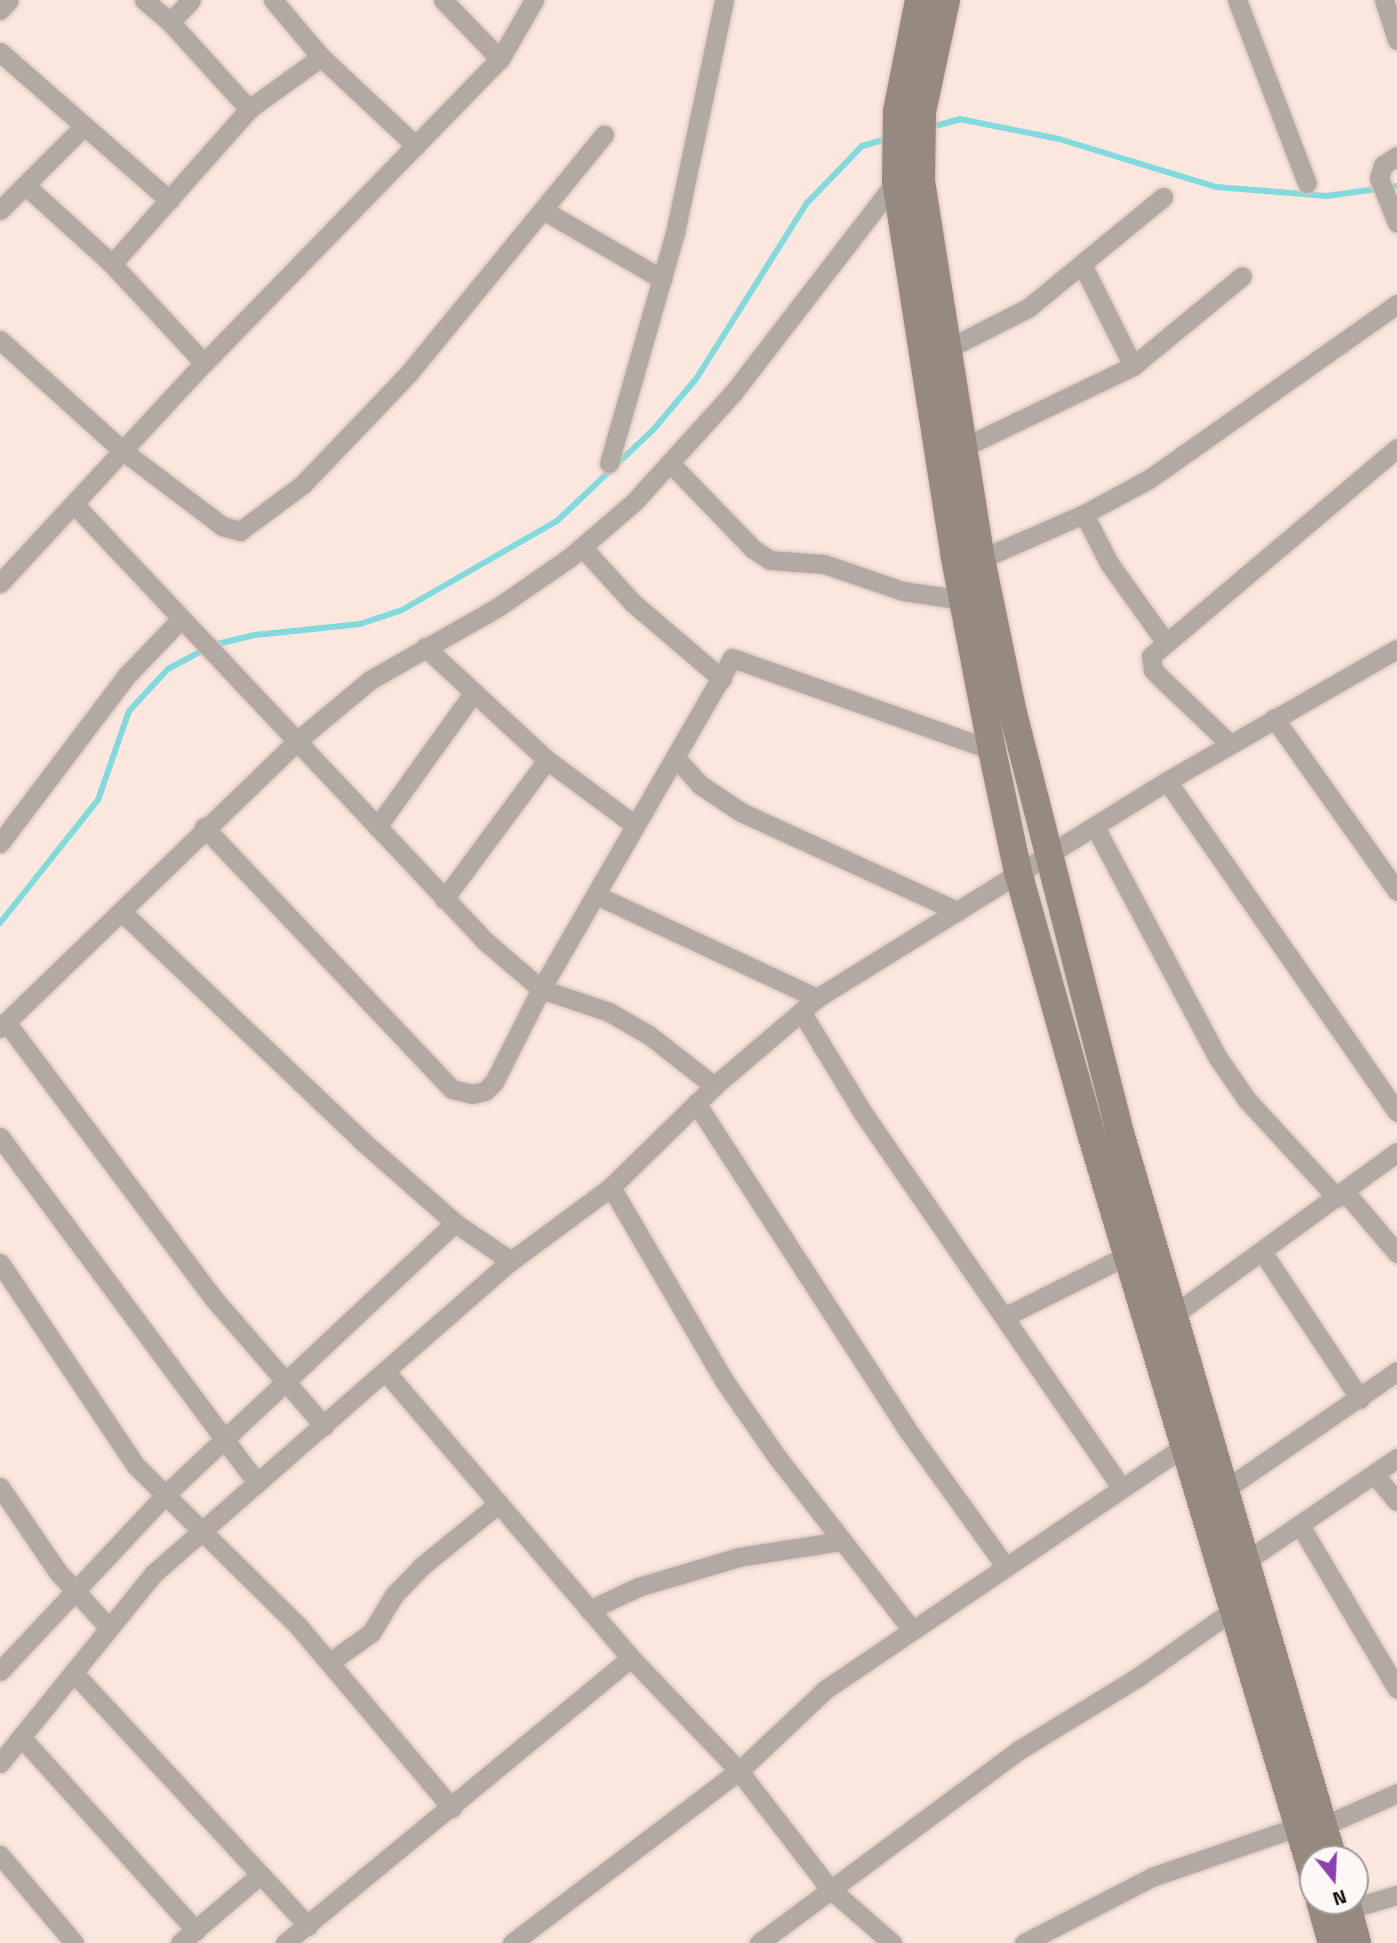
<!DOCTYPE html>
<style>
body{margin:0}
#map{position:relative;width:1397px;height:1943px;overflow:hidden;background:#fce7df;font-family:"Titillium Web",sans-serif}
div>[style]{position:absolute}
.stream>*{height:6px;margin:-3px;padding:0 3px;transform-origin:3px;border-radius:3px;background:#82dade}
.roads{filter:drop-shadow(0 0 2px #d7c4bd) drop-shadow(0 0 2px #d7c4bd)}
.street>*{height:19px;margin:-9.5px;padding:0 9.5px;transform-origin:9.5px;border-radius:9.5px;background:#b2a9a3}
.secondary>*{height:28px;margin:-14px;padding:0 14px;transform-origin:14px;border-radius:14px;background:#96897f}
span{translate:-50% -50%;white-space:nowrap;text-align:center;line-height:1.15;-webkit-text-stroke:6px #fdf8f6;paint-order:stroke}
.north{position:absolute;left:1299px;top:1845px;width:70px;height:70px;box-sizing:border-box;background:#fdf8f6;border:2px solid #a09a98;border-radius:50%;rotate:162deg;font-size:19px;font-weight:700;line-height:28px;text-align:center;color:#150d0a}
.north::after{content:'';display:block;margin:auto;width:24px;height:32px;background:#8941b3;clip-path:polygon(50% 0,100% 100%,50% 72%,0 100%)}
</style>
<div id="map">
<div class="stream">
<i style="left:931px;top:127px;width:30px;rotate:-15deg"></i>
<i style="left:960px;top:119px;width:101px;rotate:11.4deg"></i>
<i style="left:1059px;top:139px;width:164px;rotate:17deg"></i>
<i style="left:1216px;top:187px;width:111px;rotate:4.6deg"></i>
<i style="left:1327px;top:196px;width:71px;rotate:-8.1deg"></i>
<i style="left:0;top:923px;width:157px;rotate:-51.5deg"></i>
<i style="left:98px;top:800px;width:94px;rotate:-70.8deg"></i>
<i style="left:129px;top:711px;width:57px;rotate:-47.1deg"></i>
<i style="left:168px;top:669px;width:51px;rotate:-28.1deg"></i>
<i style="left:213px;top:645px;width:43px;rotate:-13.4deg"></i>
<i style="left:255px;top:635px;width:106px;rotate:-6deg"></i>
<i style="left:360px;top:624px;width:44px;rotate:-18.4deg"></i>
<i style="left:402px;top:610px;width:179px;rotate:-29.9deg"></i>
<i style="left:557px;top:521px;width:132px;rotate:-43.5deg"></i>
<i style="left:653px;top:430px;width:67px;rotate:-49.9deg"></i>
<i style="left:696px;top:379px;width:208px;rotate:-57.8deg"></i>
<i style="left:807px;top:203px;width:79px;rotate:-46deg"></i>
<i style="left:862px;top:146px;width:29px;rotate:-16deg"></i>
</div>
<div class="roads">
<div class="street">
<i style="left:144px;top:0;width:34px;rotate:40deg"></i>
<i style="left:170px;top:22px;width:118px;rotate:47.8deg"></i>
<i style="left:273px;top:0;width:75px;rotate:49.9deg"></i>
<i style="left:321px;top:57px;width:130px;rotate:43.1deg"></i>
<i style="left:443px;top:0;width:82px;rotate:46deg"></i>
<i style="left:1237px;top:0;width:196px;rotate:69.1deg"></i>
<i style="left:1384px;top:0;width:42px;rotate:72deg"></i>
<i style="left:0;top:10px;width:13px;rotate:-48deg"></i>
<i style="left:170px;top:22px;width:30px;rotate:-46deg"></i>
<i style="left:0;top:52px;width:225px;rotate:41.2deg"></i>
<i style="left:1397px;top:156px;width:17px;rotate:147deg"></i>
<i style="left:1383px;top:165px;width:14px;rotate:107deg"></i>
<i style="left:1379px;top:178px;width:48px;rotate:68.2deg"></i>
<i style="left:25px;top:185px;width:118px;rotate:42.2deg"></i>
<i style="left:112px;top:264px;width:135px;rotate:47.1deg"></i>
<i style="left:0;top:210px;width:119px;rotate:-45deg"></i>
<i style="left:543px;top:210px;width:138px;rotate:30.1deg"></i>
<i style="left:112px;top:264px;width:207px;rotate:-48.5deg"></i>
<i style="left:249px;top:109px;width:89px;rotate:-35.8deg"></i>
<i style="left:1082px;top:264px;width:114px;rotate:63.4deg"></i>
<i style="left:0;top:340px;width:166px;rotate:42.1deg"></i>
<i style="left:123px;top:451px;width:124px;rotate:37.1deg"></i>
<i style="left:222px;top:526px;width:19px;rotate:16deg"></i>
<i style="left:240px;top:531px;width:79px;rotate:-36.7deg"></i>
<i style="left:303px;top:484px;width:153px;rotate:-46.3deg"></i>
<i style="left:409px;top:373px;width:308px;rotate:-50.7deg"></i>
<i style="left:949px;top:348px;width:89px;rotate:-26.9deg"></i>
<i style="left:1028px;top:308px;width:175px;rotate:-39.4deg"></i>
<i style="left:962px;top:448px;width:190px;rotate:-25.6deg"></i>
<i style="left:1133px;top:366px;width:141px;rotate:-39.5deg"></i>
<i style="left:609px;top:463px;width:239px;rotate:-74deg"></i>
<i style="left:675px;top:233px;width:238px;rotate:-78.1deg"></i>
<i style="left:672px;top:465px;width:117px;rotate:46deg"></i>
<i style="left:753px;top:549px;width:20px;rotate:33deg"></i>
<i style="left:770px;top:560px;width:54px;rotate:4.2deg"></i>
<i style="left:824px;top:564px;width:83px;rotate:18.9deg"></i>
<i style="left:903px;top:591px;width:61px;rotate:8.5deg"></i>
<i style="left:74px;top:504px;width:600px;rotate:46.76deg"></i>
<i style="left:485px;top:941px;width:74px;rotate:40.6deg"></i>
<i style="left:541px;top:989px;width:72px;rotate:18.7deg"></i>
<i style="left:609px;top:1012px;width:46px;rotate:29.9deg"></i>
<i style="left:649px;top:1035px;width:83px;rotate:38.1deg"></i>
<i style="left:1084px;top:514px;width:55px;rotate:63deg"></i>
<i style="left:1109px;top:563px;width:98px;rotate:54.5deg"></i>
<i style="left:582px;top:547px;width:76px;rotate:47.7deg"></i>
<i style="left:633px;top:603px;width:117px;rotate:40.5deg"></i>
<i style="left:981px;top:559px;width:112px;rotate:-23.6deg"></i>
<i style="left:1084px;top:514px;width:74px;rotate:-28.3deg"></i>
<i style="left:1149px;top:479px;width:304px;rotate:-35.2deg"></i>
<i style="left:0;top:583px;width:300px;rotate:-47.2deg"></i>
<i style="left:204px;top:363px;width:424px;rotate:-45.8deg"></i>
<i style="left:500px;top:59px;width:68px;rotate:-60deg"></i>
<i style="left:425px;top:647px;width:166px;rotate:42.8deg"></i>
<i style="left:547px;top:760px;width:109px;rotate:36.5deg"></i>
<i style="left:1274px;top:718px;width:212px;rotate:54.6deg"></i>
<i style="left:1230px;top:744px;width:94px;rotate:-136.3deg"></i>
<i style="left:1162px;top:679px;width:13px;rotate:-135deg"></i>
<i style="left:1153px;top:670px;width:14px;rotate:-98deg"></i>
<i style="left:1151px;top:656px;width:322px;rotate:-40.2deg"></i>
<i style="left:675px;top:757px;width:36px;rotate:48deg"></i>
<i style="left:699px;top:784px;width:50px;rotate:33.7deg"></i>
<i style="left:741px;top:812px;width:238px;rotate:24.6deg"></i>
<i style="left:1167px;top:781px;width:403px;rotate:55.2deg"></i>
<i style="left:204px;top:827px;width:361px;rotate:46.6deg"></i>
<i style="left:452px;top:1089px;width:21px;rotate:14deg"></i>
<i style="left:472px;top:1094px;width:13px;rotate:-13deg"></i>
<i style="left:485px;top:1091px;width:13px;rotate:-45deg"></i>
<i style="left:494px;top:1082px;width:104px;rotate:-63.2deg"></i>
<i style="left:541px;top:989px;width:382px;rotate:-60deg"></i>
<i style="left:732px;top:658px;width:276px;rotate:19.5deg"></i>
<i style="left:377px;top:827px;width:163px;rotate:-54.3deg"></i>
<i style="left:1095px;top:827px;width:262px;rotate:62deg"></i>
<i style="left:1218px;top:1058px;width:51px;rotate:55.4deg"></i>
<i style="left:1247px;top:1100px;width:133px;rotate:47.4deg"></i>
<i style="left:0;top:843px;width:212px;rotate:-52.9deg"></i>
<i style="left:128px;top:674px;width:76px;rotate:-46.1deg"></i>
<i style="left:596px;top:895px;width:244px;rotate:25deg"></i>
<i style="left:444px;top:899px;width:173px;rotate:-53.5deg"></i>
<i style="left:123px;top:913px;width:329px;rotate:43.6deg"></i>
<i style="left:361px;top:1140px;width:125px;rotate:41.4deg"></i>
<i style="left:455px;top:1223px;width:68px;rotate:34.2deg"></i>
<i style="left:802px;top:1013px;width:117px;rotate:58.6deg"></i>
<i style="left:863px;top:1113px;width:453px;rotate:55.4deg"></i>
<i style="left:6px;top:1022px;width:346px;rotate:53.1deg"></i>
<i style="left:214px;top:1299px;width:168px;rotate:49.1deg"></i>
<i style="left:0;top:1028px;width:414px;rotate:-44deg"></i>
<i style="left:298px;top:740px;width:94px;rotate:-39.8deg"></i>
<i style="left:370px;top:680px;width:147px;rotate:-29.7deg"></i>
<i style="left:498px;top:607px;width:86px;rotate:-34.6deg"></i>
<i style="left:569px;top:558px;width:86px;rotate:-40.7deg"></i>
<i style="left:634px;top:502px;width:147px;rotate:-47.8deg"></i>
<i style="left:733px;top:393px;width:267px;rotate:-52.4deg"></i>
<i style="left:696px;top:1103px;width:387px;rotate:57.1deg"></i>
<i style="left:906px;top:1428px;width:170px;rotate:54.3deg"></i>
<i style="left:0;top:1137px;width:431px;rotate:53.4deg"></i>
<i style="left:611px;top:1187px;width:222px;rotate:59.7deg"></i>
<i style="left:723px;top:1379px;width:95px;rotate:55.3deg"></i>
<i style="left:777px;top:1457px;width:219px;rotate:52deg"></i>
<i style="left:1345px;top:1192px;width:80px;rotate:49.6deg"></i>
<i style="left:1263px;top:1253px;width:175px;rotate:56.4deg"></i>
<i style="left:0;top:1263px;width:244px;rotate:56.2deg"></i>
<i style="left:136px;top:1466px;width:229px;rotate:44.6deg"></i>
<i style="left:299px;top:1627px;width:237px;rotate:49.8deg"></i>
<i style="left:1172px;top:1316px;width:278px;rotate:-36.1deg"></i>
<i style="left:1004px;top:1317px;width:139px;rotate:-26.6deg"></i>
<i style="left:385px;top:1371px;width:378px;rotate:49.4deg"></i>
<i style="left:631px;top:1658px;width:156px;rotate:46.3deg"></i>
<i style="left:739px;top:1771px;width:148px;rotate:52.4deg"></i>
<i style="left:829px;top:1888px;width:84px;rotate:41.1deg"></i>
<i style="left:1374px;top:1474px;width:35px;rotate:50deg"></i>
<i style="left:0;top:1487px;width:103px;rotate:55.7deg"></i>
<i style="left:58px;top:1572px;width:76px;rotate:47.7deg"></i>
<i style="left:1227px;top:1488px;width:206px;rotate:-34.5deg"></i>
<i style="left:1301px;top:1527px;width:188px;rotate:59.3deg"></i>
<i style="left:1246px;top:1561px;width:183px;rotate:-34.3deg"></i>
<i style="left:589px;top:1610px;width:54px;rotate:-25.1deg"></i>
<i style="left:638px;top:1587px;width:105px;rotate:-16.5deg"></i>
<i style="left:739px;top:1557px;width:103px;rotate:-8.9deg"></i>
<i style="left:330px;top:1662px;width:50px;rotate:-35.3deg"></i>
<i style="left:371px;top:1633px;width:44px;rotate:-58.8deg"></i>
<i style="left:394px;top:1595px;width:40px;rotate:-46deg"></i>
<i style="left:422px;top:1566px;width:99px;rotate:-39.3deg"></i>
<i style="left:0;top:1671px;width:243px;rotate:-46.8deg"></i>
<i style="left:166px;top:1494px;width:396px;rotate:-43.2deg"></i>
<i style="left:73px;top:1672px;width:346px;rotate:47.2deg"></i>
<i style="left:21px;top:1737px;width:261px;rotate:47.9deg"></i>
<i style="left:0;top:1763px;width:243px;rotate:-51deg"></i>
<i style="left:153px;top:1574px;width:476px;rotate:-41.2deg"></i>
<i style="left:511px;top:1261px;width:124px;rotate:-36.5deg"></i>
<i style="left:611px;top:1187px;width:144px;rotate:-44.4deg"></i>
<i style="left:714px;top:1086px;width:135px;rotate:-40.5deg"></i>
<i style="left:817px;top:998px;width:412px;rotate:-31.8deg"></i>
<i style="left:1167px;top:781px;width:265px;rotate:-29.9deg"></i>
<i style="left:1323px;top:1826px;width:81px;rotate:-24deg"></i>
<i style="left:0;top:1855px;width:115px;rotate:49.9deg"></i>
<i style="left:1349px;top:1909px;width:50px;rotate:-16.3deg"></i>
<i style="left:180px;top:1943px;width:106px;rotate:-40.4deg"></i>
<i style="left:285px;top:1943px;width:448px;rotate:-39.5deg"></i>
<i style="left:512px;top:1943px;width:285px;rotate:-37.2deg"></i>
<i style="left:739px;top:1771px;width:120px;rotate:-43.3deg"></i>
<i style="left:826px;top:1689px;width:436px;rotate:-34.1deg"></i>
<i style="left:759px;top:1943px;width:324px;rotate:-36.6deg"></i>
<i style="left:1019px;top:1750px;width:140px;rotate:-31.5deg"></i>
<i style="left:1138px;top:1677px;width:116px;rotate:-35.2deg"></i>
<i style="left:1024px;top:1943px;width:144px;rotate:-27.3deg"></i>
<i style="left:1152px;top:1877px;width:157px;rotate:-19deg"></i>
</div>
<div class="secondary">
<i style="left:919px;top:0;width:113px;rotate:101.2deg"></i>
<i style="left:897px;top:111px;width:70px;rotate:90.8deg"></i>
<i style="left:896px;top:181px;width:376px;rotate:81.1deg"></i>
<i style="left:954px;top:553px;width:201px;rotate:79.1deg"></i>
<i style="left:992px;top:750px;width:125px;rotate:78deg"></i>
<i style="left:1018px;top:872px;width:275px;rotate:74.4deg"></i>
<i style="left:1092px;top:1137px;width:770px;rotate:73.33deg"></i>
<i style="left:946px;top:0;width:115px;rotate:102.1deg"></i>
<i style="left:922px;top:112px;width:69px;rotate:90.8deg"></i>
<i style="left:921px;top:181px;width:383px;rotate:81deg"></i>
<i style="left:981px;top:559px;width:157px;rotate:78.3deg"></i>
<i style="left:1013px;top:713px;width:437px;rotate:75.7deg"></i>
<i style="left:1121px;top:1136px;width:753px;rotate:73.66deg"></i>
<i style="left:1320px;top:1901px;width:44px;rotate:74.1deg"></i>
<i style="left:1346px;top:1901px;width:43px;rotate:75.3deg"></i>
</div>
</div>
<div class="north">N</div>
</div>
